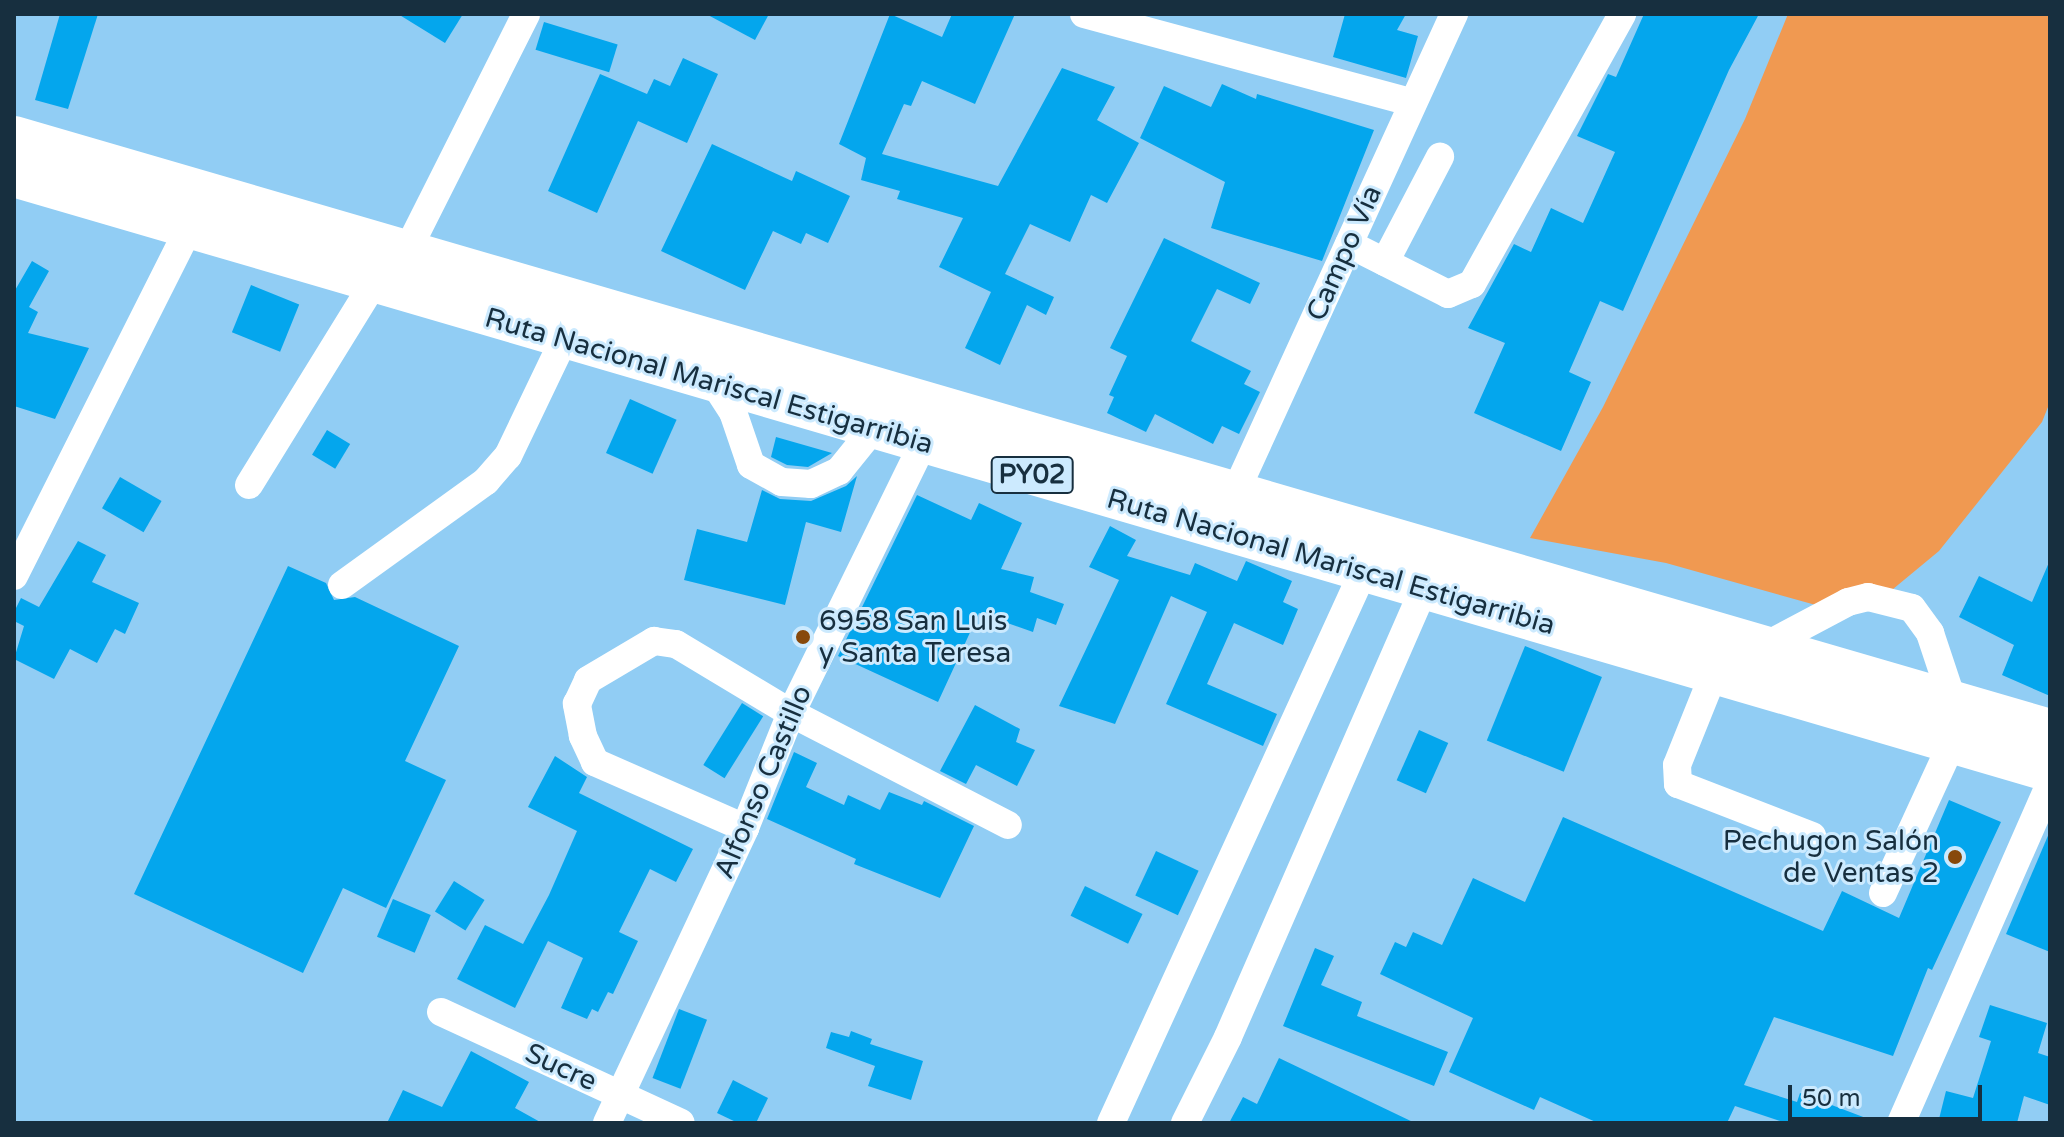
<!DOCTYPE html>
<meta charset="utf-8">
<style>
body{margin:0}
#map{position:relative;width:2064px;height:1137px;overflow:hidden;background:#91cdf4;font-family:"Varela Round",sans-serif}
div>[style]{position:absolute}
.green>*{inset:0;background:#f09951}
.building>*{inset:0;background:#04a6ed;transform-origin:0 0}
.minor>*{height:28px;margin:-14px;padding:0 14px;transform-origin:14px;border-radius:14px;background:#fff}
.highway>*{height:42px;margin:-21px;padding:0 21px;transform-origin:21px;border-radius:21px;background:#fff}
.dots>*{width:22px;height:22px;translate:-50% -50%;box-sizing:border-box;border:4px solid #cceafe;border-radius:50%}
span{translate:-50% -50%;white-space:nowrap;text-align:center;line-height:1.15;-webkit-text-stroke:6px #cceafe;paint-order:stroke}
.shield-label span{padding:2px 6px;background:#cceafe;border:2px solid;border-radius:6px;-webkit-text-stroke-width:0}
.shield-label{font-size:26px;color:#172f3f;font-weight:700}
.street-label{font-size:28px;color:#172f3f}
.poi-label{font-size:28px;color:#172f3f}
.left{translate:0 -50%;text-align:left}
.right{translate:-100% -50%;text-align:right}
.frame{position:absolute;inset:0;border:16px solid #172f3f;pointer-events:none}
.scale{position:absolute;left:1788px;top:1085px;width:194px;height:36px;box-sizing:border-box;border:4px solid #172f3f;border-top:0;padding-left:10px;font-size:24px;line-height:28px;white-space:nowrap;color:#172f3f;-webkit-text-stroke:6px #cceafe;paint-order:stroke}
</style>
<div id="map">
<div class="green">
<i style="clip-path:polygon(1788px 14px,2050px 14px,2050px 402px,2042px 422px,1939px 551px,1881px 599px,1830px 609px,1666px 563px,1530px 538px,1603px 407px,1745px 119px)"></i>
</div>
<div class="building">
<i style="clip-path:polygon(60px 14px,98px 14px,68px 109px,35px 100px)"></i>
<i style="clip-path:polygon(398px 14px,463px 14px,445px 43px)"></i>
<i style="clip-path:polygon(706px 14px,769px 14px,755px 40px)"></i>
<i style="clip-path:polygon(890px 14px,942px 37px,952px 14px,1015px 14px,975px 104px,922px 81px,911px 106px,904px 104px,882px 154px,998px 186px,1062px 68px,1115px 87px,1097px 120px,1139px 143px,1107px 203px,1091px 195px,1070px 242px,1030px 224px,1005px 274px,1054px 297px,1046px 315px,1027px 305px,1000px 365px,965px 348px,991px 292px,939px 267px,963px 218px,897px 199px,900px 191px,861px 180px,866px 158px,839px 144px)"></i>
<i style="clip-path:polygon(1345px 14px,1406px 14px,1397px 30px,1418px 36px,1406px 78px,1333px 57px)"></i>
<i style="clip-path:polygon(1644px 14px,1759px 14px,1729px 70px,1623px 311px,1600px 301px,1569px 372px,1591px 382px,1561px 451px,1474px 413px,1505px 343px,1468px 328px,1514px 244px,1531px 252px,1551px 208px,1583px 223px,1615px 152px,1577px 136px,1608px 74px,1616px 77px)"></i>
<i style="left:544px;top:22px;width:77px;height:29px;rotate:17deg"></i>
<i style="clip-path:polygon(683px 58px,718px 74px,687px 143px,638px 121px,597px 213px,548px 191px,600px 74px,647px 94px,654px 79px,670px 86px)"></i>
<i style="clip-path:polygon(1222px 84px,1256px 99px,1257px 94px,1374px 130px,1322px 261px,1211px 228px,1225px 182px,1140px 138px,1164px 86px,1211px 107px)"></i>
<i style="clip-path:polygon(712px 144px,792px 181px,796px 171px,850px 196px,828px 243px,806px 233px,801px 244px,773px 231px,745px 290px,661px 251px)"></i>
<i style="clip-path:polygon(1164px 238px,1260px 283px,1250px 304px,1217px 289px,1191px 341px,1251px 371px,1244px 384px,1260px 392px,1239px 434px,1222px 426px,1213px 444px,1155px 414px,1146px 432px,1107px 413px,1114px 397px,1109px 395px,1127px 356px,1110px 348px)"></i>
<i style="clip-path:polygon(32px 261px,49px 271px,29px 307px,38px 312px,28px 333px,89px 348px,55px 419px,14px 406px,14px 292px)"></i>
<i style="left:251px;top:285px;width:52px;height:51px;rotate:22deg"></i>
<i style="left:630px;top:399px;width:51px;height:59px;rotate:24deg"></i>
<i style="left:327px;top:430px;width:27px;height:29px;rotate:31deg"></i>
<i style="clip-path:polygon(776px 437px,832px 453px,808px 467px,787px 465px,771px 457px)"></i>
<i style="clip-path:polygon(857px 476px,841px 532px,806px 522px,785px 605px,684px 580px,697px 529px,747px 542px,762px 490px,780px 499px,811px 501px,846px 486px)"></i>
<i style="left:120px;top:477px;width:48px;height:36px;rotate:30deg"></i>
<i style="clip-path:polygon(917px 495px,971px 520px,979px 503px,1022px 523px,1001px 569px,1034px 577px,1030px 592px,1064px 604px,1056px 625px,1037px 618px,1033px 632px,979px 613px,938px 702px,838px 656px)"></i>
<i style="clip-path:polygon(1110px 526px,1136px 540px,1127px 556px,1190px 575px,1195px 563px,1237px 581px,1246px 561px,1292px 581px,1283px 602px,1298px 609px,1283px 645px,1234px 623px,1207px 684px,1277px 714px,1263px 746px,1166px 704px,1207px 612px,1171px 596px,1115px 724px,1059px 706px,1119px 580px,1089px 567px)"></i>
<i style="clip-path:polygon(78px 541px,106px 555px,92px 582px,139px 603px,125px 634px,115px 629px,97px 663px,70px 649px,54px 679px,14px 659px,24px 626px,14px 621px,14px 612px,21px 598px,39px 607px)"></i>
<i style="clip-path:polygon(2050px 560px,2050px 696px,2002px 675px,2014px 645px,1959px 617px,1979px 576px,2032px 602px)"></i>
<i style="clip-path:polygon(288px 566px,326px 583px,334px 600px,355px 597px,459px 646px,405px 761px,446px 780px,386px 908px,343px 888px,303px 973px,134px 894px)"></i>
<i style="left:1525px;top:646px;width:83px;height:102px;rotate:22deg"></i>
<i style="left:742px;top:703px;width:25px;height:73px;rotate:32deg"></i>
<i style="clip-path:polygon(975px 705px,1020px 729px,1016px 742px,1035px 750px,1017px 786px,976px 765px,966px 784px,940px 771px)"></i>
<i style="left:1419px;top:730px;width:32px;height:55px;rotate:24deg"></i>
<i style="clip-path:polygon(794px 752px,817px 763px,806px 787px,844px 805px,848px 795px,880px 810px,889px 792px,922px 805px,924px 801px,974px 826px,940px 898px,854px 864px,856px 859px,767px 819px)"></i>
<i style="clip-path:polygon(555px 756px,587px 777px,579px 793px,693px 849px,676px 882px,650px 869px,619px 932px,638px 941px,613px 994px,608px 992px,598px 1012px,592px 1009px,587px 1019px,561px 1008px,583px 958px,548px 941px,515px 1008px,457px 979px,485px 925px,523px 944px,549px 895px,577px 831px,528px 807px)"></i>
<i style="clip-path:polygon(1949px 800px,2001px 822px,1932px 970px,1928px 968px,1893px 1056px,1774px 1017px,1744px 1085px,1797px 1102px,1800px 1093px,1879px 1123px,1786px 1123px,1735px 1106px,1727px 1123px,1598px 1123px,1540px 1097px,1534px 1110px,1449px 1072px,1473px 1018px,1380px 974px,1395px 942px,1406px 947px,1413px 932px,1442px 945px,1473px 878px,1525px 902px,1563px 817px,1823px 931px,1842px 891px,1899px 918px)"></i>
<i style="clip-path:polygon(2050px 831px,2050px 952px,2006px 934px)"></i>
<i style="left:1156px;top:851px;width:47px;height:49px;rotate:25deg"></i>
<i style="left:454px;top:881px;width:36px;height:36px;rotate:32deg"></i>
<i style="left:1085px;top:886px;width:64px;height:33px;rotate:26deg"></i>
<i style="left:393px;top:899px;width:41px;height:41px;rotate:23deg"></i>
<i style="clip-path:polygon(1315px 948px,1334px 956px,1321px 985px,1362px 1002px,1357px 1016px,1448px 1052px,1434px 1086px,1283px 1026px)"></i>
<i style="clip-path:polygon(1990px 1005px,2047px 1023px,2038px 1053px,2050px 1057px,2050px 1105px,2024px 1096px,2017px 1123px,1938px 1123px,1946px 1091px,1973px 1098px,1991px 1041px,1979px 1037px)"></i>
<i style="left:679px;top:1009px;width:30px;height:74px;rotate:21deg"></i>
<i style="clip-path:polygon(851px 1031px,872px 1039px,870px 1044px,923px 1061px,911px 1100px,868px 1086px,875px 1066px,826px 1048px,831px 1032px,849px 1037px)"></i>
<i style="clip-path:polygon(471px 1051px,529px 1082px,515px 1108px,542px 1123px,387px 1123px,403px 1090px,442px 1107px)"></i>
<i style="clip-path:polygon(1279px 1058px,1415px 1123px,1229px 1123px,1243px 1097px,1257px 1104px)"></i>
<i style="clip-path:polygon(733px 1080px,768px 1098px,756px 1123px,738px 1123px,717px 1113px)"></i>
</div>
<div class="minor">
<i style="left:1084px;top:14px;width:339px;rotate:15.1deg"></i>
<i style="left:1349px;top:244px;width:111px;rotate:26.8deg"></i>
<i style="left:1448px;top:294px;width:26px;rotate:-23deg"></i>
<i style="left:1472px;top:284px;width:309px;rotate:-60.9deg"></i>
<i style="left:406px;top:253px;width:267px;rotate:-63.3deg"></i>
<i style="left:1385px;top:262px;width:119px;rotate:-62.4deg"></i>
<i style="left:714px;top:383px;width:35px;rotate:57deg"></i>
<i style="left:733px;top:412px;width:56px;rotate:71.2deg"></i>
<i style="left:751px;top:465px;width:35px;rotate:29deg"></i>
<i style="left:782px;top:482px;width:29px;rotate:4deg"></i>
<i style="left:811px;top:484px;width:31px;rotate:-25deg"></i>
<i style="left:839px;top:471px;width:54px;rotate:-51deg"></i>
<i style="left:249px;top:485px;width:236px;rotate:-58.3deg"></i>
<i style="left:1235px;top:493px;width:527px;rotate:-65.43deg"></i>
<i style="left:14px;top:576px;width:387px;rotate:-63.3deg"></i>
<i style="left:342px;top:585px;width:178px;rotate:-35.8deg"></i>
<i style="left:486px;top:481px;width:33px;rotate:-49deg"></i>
<i style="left:508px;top:456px;width:130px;rotate:-64.4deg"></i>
<i style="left:1763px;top:647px;width:96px;rotate:-27.9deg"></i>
<i style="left:1848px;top:602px;width:21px;rotate:-14deg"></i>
<i style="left:1868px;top:597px;width:45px;rotate:14deg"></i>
<i style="left:1912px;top:608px;width:31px;rotate:54deg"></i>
<i style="left:1930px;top:633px;width:73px;rotate:71.6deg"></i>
<i style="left:1714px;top:673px;width:99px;rotate:111.9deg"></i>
<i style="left:1677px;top:765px;width:19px;rotate:87deg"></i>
<i style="left:1678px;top:784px;width:144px;rotate:21.2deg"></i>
<i style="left:745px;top:828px;width:164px;rotate:-156.3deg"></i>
<i style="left:595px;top:762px;width:29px;rotate:-115deg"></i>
<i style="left:583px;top:736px;width:33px;rotate:-101deg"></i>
<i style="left:577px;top:704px;width:26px;rotate:-65deg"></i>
<i style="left:588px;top:680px;width:77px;rotate:-30.6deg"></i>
<i style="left:654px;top:641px;width:22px;rotate:8deg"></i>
<i style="left:676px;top:644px;width:134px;rotate:31deg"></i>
<i style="left:791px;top:713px;width:244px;rotate:27.3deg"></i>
<i style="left:1883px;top:893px;width:165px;rotate:-65.3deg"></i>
<i style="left:441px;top:1012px;width:264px;rotate:24.8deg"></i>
<i style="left:607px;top:1123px;width:326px;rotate:-64.9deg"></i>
<i style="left:745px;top:828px;width:124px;rotate:-68.2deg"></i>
<i style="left:791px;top:713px;width:301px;rotate:-63.9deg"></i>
<i style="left:1111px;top:1123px;width:606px;rotate:-65.42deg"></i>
<i style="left:1185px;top:1123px;width:96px;rotate:-63.4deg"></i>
<i style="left:1228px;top:1037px;width:489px;rotate:-66.4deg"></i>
<i style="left:1901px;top:1123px;width:371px;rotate:-66.3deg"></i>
</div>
<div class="highway">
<i style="left:14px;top:137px;width:2121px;rotate:16.24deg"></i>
<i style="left:14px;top:176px;width:2121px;rotate:16.29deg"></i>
</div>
<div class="dots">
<i style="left:803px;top:637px;background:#87490b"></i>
<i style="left:1955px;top:857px;background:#87490b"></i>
</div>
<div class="shield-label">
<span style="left:1032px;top:475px">PY02</span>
</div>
<div class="street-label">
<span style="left:1344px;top:253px;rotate:-66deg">Campo Vía</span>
<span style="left:709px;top:381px;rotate:16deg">Ruta Nacional Mariscal Estigarribia</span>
<span style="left:1331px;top:562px;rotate:16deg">Ruta Nacional Mariscal Estigarribia</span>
<span style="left:763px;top:782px;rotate:-67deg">Alfonso Castillo</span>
<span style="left:561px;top:1067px;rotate:25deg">Sucre</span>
</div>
<div class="poi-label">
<span class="left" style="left:819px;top:637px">6958 San Luis<br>y Santa Teresa</span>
<span class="right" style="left:1939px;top:857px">Pechugon Salón<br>de Ventas 2</span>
</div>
<div class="frame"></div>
<div class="scale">50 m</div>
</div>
